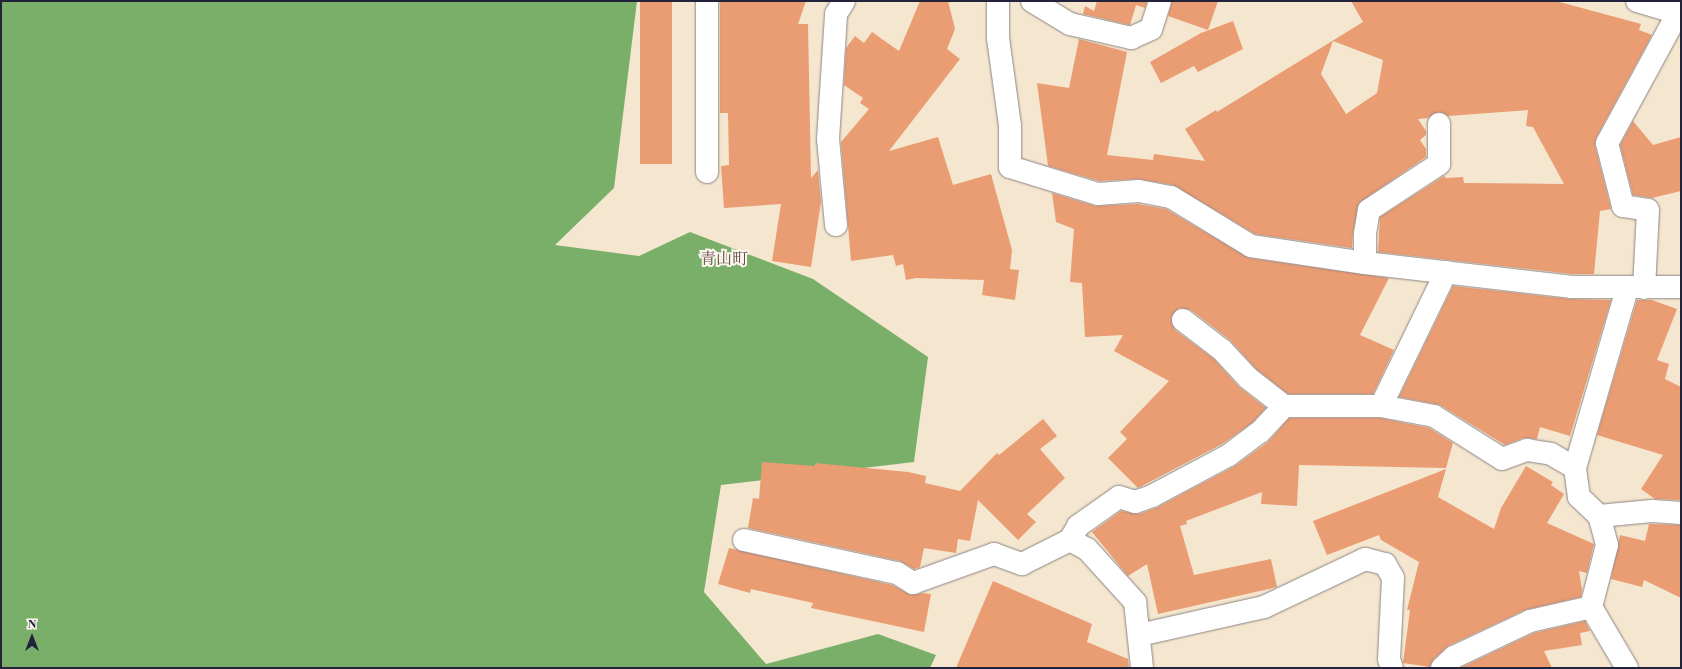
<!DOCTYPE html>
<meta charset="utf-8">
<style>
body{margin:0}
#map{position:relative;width:1682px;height:669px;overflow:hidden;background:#f5e7cf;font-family:"Libre Bodoni","Noto Serif JP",serif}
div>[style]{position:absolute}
.forest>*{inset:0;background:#7aaf6a}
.building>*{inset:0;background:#ea9c73;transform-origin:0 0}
.roads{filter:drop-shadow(0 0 1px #8c8485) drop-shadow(0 0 1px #8c8485)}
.minor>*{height:22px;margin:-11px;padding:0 11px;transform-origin:11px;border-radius:11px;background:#fff}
.secondary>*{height:22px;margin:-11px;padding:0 11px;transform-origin:11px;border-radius:11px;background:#fff}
span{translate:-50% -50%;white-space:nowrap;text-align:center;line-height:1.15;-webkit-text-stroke:4px #fbf7ec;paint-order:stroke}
.quarter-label{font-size:16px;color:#684d4f}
.frame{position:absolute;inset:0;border:2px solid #22223b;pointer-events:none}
.north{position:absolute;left:12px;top:617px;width:40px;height:40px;-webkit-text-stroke:3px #fbf7ec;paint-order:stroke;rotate:0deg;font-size:11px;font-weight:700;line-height:16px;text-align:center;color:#22223b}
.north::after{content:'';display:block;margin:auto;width:14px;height:18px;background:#22223b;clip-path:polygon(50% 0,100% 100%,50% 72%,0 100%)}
</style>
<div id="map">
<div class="forest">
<i style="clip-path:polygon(1px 1px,637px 1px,614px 188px,555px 245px,639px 256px,690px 232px,813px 279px,928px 357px,914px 462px,721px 485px,704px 592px,766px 664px,878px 634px,936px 655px,930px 668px,1px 668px)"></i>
</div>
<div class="building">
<i style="left:640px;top:1px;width:32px;height:163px"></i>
<i style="clip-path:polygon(720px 1px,806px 1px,798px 24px,808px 24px,811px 178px,818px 170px,821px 202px,811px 267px,772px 261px,781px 204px,724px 208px,721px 166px,729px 165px,728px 113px,720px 113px)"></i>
<i style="clip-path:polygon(920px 1px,948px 1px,955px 29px,947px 49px,960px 59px,889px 151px,938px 137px,953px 185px,991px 174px,1012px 250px,1010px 269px,1019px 270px,1015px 300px,982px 295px,984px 280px,916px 278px,906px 280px,903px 264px,896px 266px,893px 255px,851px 261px,841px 142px,869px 109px,860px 103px,863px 98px,844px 85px,846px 48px,855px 36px,864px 43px,872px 32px,899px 51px)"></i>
<i style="clip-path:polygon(1097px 1px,1147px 1px,1145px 8px,1136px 5px,1130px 25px,1083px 14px,1085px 6px,1094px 11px)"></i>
<i style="clip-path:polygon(1172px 1px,1218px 1px,1208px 30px,1168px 16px)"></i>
<i style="clip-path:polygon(evenodd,1351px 1px,1556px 1px,1641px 24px,1639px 30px,1652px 35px,1596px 138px,1595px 146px,1611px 209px,1600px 211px,1594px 274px,1572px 274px,1378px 252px,1380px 217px,1444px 176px,1446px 178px,1463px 177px,1464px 183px,1564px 184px,1533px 127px,1526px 126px,1528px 110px,1448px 116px,1439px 112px,1428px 118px,1418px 119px,1426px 131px,1426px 135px,1420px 140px,1426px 149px,1426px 157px,1359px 203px,1353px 232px,1352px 248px,1255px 234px,1173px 185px,1138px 179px,1099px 181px,1048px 166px,1037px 83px,1069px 88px,1079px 39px,1127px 52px,1107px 155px,1153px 160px,1154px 154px,1205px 161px,1185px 129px,1216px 110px,1217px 112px,1363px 22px,1351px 1px,1333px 41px,1383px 60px,1377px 93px,1346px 114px,1321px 74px,1333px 41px)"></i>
<i style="clip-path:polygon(1233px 21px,1243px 49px,1198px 72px,1194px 66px,1161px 83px,1150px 62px,1201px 33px)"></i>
<i style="clip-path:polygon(1633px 121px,1653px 145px,1681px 137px,1681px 191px,1652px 198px,1633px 195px,1620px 145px)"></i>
<i style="clip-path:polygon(1052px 193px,1095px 206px,1138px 204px,1166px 209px,1249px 258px,1389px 278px,1360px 335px,1394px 350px,1373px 394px,1288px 394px,1256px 369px,1230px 340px,1191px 310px,1179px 308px,1171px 318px,1175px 330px,1214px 359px,1239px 387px,1266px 408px,1252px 423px,1222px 444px,1138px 488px,1108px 458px,1127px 439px,1120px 432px,1169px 381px,1114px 351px,1123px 335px,1085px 337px,1082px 283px,1070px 282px,1074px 229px,1056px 222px)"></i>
<i style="clip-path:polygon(1453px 286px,1570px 299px,1611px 300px,1570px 436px,1540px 427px,1537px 439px,1523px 438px,1505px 445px,1440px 405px,1399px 397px)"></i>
<i style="clip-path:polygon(1637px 300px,1652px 300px,1677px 309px,1657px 360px,1669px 364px,1665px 379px,1681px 387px,1681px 500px,1655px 499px,1641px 489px,1663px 455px,1597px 435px)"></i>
<i style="clip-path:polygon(1289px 418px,1380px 418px,1429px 428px,1453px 443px,1446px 468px,1299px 465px,1297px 506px,1261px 504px,1262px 492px,1186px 521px,1187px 524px,1180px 526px,1194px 575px,1271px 559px,1277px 587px,1158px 614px,1147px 564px,1128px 576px,1092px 532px,1121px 511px,1139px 514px,1156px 508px,1235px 466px,1268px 442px)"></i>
<i style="clip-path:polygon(1043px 419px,1057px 436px,1040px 449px,1065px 478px,1027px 514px,1036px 522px,1018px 540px,978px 500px,970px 541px,958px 539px,956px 553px,924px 548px,920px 567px,914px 569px,900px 561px,748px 528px,753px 498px,759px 499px,762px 462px,815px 466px,815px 463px,908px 472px,926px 476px,925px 483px,960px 491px,997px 453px,999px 455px)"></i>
<i style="clip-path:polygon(1526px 466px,1553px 482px,1551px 485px,1564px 494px,1547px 523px,1594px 544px,1587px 573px,1579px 571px,1582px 590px,1581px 597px,1525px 610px,1448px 646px,1434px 659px,1430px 667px,1403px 663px,1410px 610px,1407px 610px,1419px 562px,1381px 540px,1379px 535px,1327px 555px,1313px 521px,1446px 469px,1438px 497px,1494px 529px,1501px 508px)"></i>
<i style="clip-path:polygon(1649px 524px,1681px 525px,1681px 598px,1644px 580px,1642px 587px,1611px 579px,1620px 535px,1645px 541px)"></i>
<i style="clip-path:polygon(729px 548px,892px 585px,911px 595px,923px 593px,931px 594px,924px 632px,811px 608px,813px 603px,751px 589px,750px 593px,718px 584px)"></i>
<i style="clip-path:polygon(993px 581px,1092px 624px,1087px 642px,1128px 659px,1129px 668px,956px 668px)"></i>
<i style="clip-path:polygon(1585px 621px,1590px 631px,1580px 633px,1582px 645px,1544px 651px,1552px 668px,1460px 668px,1534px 633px)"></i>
</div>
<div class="roads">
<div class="minor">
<i style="left:707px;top:1px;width:171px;rotate:90deg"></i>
<i style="left:998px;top:1px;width:37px;rotate:90deg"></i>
<i style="left:998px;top:38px;width:89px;rotate:82.2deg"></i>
<i style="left:1010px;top:126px;width:41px;rotate:90deg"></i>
<i style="left:1010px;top:167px;width:92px;rotate:17.1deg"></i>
<i style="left:1098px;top:194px;width:41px;rotate:-4.2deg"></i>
<i style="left:1139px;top:191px;width:33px;rotate:11deg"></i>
<i style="left:1171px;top:197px;width:94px;rotate:31.5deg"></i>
<i style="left:1251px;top:246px;width:115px;rotate:8.5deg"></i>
<i style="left:1365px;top:263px;width:207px;rotate:6.6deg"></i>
<i style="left:1571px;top:287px;width:110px"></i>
<i style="left:1032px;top:1px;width:44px;rotate:31.2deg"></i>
<i style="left:1070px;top:24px;width:63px;rotate:12.9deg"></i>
<i style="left:1131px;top:38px;width:22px;rotate:-24deg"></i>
<i style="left:1151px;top:29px;width:29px;rotate:-72deg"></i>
<i style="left:1637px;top:1px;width:43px;rotate:16.3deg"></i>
<i style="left:1678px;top:13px;width:148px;rotate:118.6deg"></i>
<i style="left:1607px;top:143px;width:65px;rotate:75.7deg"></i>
<i style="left:1623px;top:206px;width:25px;rotate:9deg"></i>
<i style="left:1648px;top:210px;width:78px;rotate:92.9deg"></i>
<i style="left:836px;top:225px;width:86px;rotate:-95.3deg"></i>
<i style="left:828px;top:139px;width:125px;rotate:-86.3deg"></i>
<i style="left:836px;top:14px;width:15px;rotate:-58deg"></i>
<i style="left:1365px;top:263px;width:29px;rotate:-90deg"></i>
<i style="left:1365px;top:234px;width:24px;rotate:-81deg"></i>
<i style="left:1369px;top:210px;width:84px;rotate:-33.3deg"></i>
<i style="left:1439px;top:164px;width:40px;rotate:-90deg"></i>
<i style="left:1183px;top:320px;width:49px;rotate:37.6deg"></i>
<i style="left:1222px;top:350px;width:38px;rotate:47deg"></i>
<i style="left:1248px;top:378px;width:46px;rotate:37.9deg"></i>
<i style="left:1381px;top:406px;width:149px;rotate:-64.1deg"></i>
<i style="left:1599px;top:516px;width:53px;rotate:-5.4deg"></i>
<i style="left:1652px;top:511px;width:29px;rotate:4deg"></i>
<i style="left:744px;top:540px;width:157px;rotate:12.2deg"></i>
<i style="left:897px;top:573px;width:19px;rotate:32deg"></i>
<i style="left:913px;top:583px;width:86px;rotate:-19.7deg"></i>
<i style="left:994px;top:554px;width:30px;rotate:20deg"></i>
<i style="left:1022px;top:564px;width:54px;rotate:-26.6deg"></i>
<i style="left:1070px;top:540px;width:19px;rotate:28deg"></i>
<i style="left:1087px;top:549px;width:72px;rotate:47.8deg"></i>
<i style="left:1135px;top:602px;width:66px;rotate:83.9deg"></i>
<i style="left:1070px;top:540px;width:16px;rotate:-60deg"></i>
<i style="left:1078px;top:526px;width:50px;rotate:-35.3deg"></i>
<i style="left:1119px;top:497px;width:17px;rotate:17deg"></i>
<i style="left:1135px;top:502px;width:18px;rotate:-19deg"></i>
<i style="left:1152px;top:496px;width:87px;rotate:-28deg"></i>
<i style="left:1229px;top:455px;width:39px;rotate:-37deg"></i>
<i style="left:1260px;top:432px;width:35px;rotate:-47deg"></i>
<i style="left:1284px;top:406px;width:97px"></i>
<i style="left:1381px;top:406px;width:54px;rotate:10.7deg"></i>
<i style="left:1434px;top:416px;width:80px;rotate:32.3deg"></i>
<i style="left:1502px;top:459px;width:27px;rotate:-20deg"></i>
<i style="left:1527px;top:450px;width:24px;rotate:9deg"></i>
<i style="left:1551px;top:454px;width:28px;rotate:30deg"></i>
<i style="left:1139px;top:635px;width:128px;rotate:-12.6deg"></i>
<i style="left:1264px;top:607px;width:112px;rotate:-25.4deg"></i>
<i style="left:1365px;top:559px;width:21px;rotate:14deg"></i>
<i style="left:1385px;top:564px;width:16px;rotate:60deg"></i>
<i style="left:1393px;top:578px;width:81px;rotate:92.8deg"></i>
<i style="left:1389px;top:659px;width:9px;rotate:72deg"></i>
<i style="left:1442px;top:668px;width:16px;rotate:-43deg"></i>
<i style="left:1454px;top:657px;width:84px;rotate:-25.3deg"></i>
<i style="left:1530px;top:621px;width:63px;rotate:-12.9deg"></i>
<i style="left:1627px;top:668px;width:71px;rotate:-120.5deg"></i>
<i style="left:1591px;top:607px;width:64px;rotate:-75.5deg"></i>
<i style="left:1607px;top:545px;width:30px;rotate:-105deg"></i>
<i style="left:1599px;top:516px;width:28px;rotate:-136deg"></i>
<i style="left:1579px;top:497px;width:29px;rotate:-98deg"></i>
<i style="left:1575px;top:468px;width:186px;rotate:-73.8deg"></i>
</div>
<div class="secondary">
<i style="left:1673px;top:1px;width:21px;rotate:67deg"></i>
</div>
</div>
<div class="quarter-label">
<span style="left:724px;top:259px">青山町</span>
</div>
<div class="frame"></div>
<div class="north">N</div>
</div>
